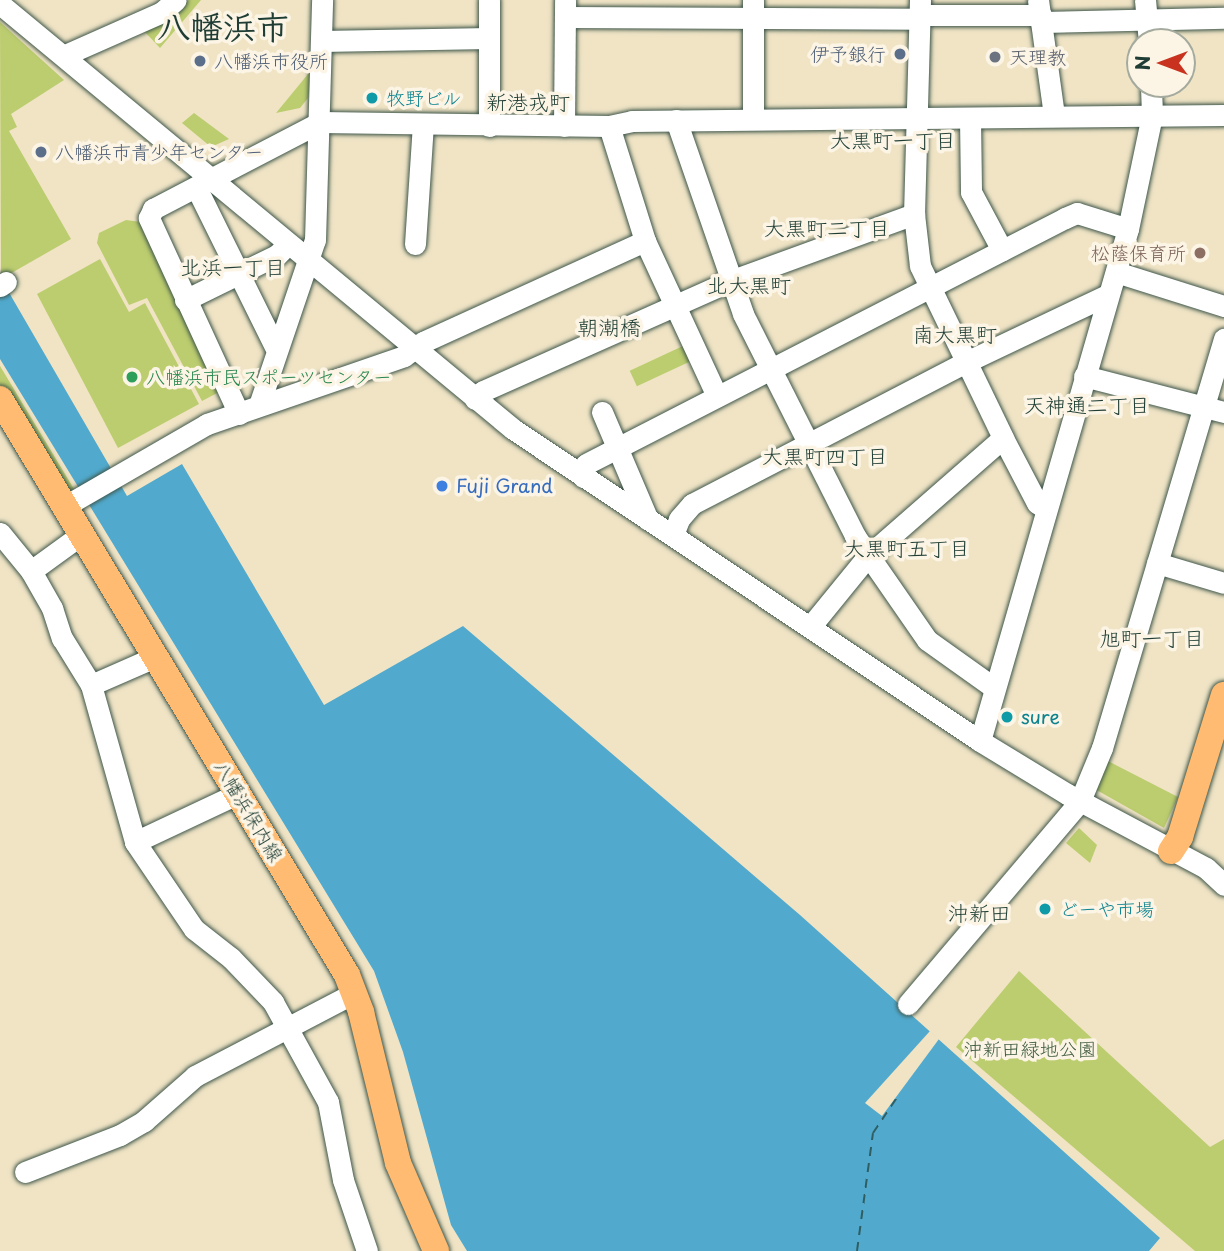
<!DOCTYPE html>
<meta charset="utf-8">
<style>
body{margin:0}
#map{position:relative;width:1224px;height:1251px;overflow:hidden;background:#f0e4c5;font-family:"Playpen Sans","Klee One",sans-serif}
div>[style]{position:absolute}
.green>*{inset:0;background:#bccd6f;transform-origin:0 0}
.water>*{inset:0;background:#51aace}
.pier>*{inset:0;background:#f0e4c5}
.ferry>*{height:2px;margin-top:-1px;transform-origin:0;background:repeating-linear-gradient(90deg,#2e5e62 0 9px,transparent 0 16px)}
.roads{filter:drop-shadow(0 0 2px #3e564a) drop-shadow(0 0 2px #3e564a)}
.minor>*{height:21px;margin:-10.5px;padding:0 10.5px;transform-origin:10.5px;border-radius:10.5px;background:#fff}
.major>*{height:26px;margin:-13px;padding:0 13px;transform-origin:13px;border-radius:13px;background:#ffbb71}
.dots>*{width:19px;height:19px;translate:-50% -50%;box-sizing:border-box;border:4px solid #fcf5e5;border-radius:50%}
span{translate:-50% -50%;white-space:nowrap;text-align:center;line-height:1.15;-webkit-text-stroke:7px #fcf5e5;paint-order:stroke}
.service-label{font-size:19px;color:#4e5e75}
.right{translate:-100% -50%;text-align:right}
.left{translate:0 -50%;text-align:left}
.worship-label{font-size:19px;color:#5b616d}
.culture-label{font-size:19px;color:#0d838f}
.education-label{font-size:19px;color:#785e54}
.leisure-label{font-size:19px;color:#27864d}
.shop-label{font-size:19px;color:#366cbe}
.street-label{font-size:19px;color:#1f3d34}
.park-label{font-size:19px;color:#3e5a40}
.neighbourhood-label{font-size:21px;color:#1f3d34}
.town-label{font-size:33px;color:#1f3d34;font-weight:700}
.north{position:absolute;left:1126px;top:28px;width:70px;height:70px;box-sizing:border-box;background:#fcf5e5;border:2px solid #a4ab9e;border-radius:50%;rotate:270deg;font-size:19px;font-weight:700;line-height:28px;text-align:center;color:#1f3d34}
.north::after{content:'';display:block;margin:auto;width:24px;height:32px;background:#c8321e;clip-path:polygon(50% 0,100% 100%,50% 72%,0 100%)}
</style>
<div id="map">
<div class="green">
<i style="clip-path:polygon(189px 0,201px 0,160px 48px,144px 31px)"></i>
<i style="clip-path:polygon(0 22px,64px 80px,11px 114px,17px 127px,9px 131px,71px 239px,1px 279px)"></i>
<i style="clip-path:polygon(313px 68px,308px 98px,300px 108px,276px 113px)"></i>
<i style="clip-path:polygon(194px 113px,225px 136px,229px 139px,211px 147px,182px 123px)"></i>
<i style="clip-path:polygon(126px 220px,141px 222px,221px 391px,202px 401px,147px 298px,129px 305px,97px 243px,99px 233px)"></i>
<i style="clip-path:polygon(100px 259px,129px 312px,145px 303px,199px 404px,118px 448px,37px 294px)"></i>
<i style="left:685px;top:345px;width:17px;height:61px;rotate:65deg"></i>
<i style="clip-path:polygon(0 366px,74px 489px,66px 493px,0 386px)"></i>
<i style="clip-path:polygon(1104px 759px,1178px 797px,1164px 828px,1093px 788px)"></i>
<i style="clip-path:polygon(1079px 828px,1097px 845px,1090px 863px,1066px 843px)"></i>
<i style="clip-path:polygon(1019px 971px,1210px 1147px,1224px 1139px,1224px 1251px,1195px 1251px,956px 1047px)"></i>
</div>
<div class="water">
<i style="clip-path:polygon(0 277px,127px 496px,182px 464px,324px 705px,463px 626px,800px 915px,1160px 1238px,1149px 1251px,467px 1251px,451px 1225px,403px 1052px,374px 971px,0 359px)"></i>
</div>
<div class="pier">
<i style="clip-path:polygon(930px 1031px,939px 1039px,882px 1116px,865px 1103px)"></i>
</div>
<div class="ferry">
<i style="left:857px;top:1251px;width:119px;rotate:-82.3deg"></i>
<i style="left:873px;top:1133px;width:45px;rotate:-56deg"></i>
</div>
<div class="roads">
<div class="minor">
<i style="left:920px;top:0;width:214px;rotate:91.6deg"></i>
<i style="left:914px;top:214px;width:52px;rotate:83.4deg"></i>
<i style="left:920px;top:266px;width:191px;rotate:64.2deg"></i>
<i style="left:1003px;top:438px;width:73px;rotate:62.4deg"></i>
<i style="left:1037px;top:503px;width:9px;rotate:32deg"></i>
<i style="left:1038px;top:0;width:117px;rotate:82.1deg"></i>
<i style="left:1145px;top:0;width:42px;rotate:84.6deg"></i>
<i style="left:0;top:4px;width:666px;rotate:39.64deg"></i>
<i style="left:513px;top:429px;width:562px;rotate:33.75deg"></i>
<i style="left:980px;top:741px;width:102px;rotate:31.3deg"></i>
<i style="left:1067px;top:794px;width:157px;rotate:28deg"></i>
<i style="left:1206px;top:868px;width:25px;rotate:43deg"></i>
<i style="left:920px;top:15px;width:121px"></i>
<i style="left:565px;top:17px;width:355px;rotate:0.3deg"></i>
<i style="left:1041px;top:22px;width:183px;rotate:-1.3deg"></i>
<i style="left:321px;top:41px;width:168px;rotate:-1deg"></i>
<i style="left:65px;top:55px;width:106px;rotate:-23.9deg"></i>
<i style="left:162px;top:12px;width:18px;rotate:-41deg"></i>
<i style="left:970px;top:118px;width:74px;rotate:89.2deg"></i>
<i style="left:971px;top:192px;width:66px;rotate:61.9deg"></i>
<i style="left:753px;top:119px;width:119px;rotate:-90deg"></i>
<i style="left:676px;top:120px;width:205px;rotate:70.9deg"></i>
<i style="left:743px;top:314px;width:249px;rotate:63.2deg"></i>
<i style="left:855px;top:536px;width:126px;rotate:55.3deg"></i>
<i style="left:927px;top:640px;width:81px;rotate:35.5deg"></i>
<i style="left:489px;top:126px;width:126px;rotate:-90deg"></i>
<i style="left:564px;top:126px;width:126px;rotate:-89.5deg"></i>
<i style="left:609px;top:126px;width:121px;rotate:72.6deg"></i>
<i style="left:645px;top:241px;width:171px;rotate:65.1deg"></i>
<i style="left:196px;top:187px;width:178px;rotate:63.7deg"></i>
<i style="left:415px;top:244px;width:119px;rotate:-86.2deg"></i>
<i style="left:1116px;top:272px;width:113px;rotate:17.5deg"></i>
<i style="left:0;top:286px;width:7px;rotate:-34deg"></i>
<i style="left:185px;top:300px;width:102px;rotate:-26.1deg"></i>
<i style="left:277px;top:255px;width:16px;rotate:-45deg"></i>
<i style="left:1084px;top:376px;width:145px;rotate:14.4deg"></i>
<i style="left:475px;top:399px;width:11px;rotate:-45deg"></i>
<i style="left:483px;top:391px;width:270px;rotate:-24deg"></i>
<i style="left:730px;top:281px;width:196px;rotate:-20deg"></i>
<i style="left:259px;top:405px;width:174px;rotate:-71.3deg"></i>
<i style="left:315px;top:240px;width:240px;rotate:-88.3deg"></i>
<i style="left:602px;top:412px;width:117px;rotate:66.9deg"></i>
<i style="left:239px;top:414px;width:216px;rotate:-114.7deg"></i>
<i style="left:149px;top:218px;width:10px;rotate:-66deg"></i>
<i style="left:153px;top:209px;width:188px;rotate:-27.5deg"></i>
<i style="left:320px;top:122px;width:289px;rotate:0.8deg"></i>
<i style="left:609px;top:126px;width:24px;rotate:-12deg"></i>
<i style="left:632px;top:121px;width:592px;rotate:-0.58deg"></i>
<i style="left:583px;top:477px;width:13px;rotate:-77deg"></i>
<i style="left:586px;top:464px;width:538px;rotate:-27.18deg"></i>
<i style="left:1065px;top:218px;width:13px;rotate:-23deg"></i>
<i style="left:1077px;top:213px;width:53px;rotate:17.4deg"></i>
<i style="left:65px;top:506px;width:164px;rotate:-30deg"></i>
<i style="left:207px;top:424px;width:208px;rotate:-19deg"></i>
<i style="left:404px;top:356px;width:24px;rotate:-36deg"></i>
<i style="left:423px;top:342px;width:244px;rotate:-24.5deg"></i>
<i style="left:0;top:533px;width:49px;rotate:50.8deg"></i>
<i style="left:31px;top:571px;width:43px;rotate:60.4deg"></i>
<i style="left:52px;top:608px;width:32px;rotate:72deg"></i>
<i style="left:62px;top:638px;width:55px;rotate:58.3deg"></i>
<i style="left:91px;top:685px;width:163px;rotate:74.3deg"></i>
<i style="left:135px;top:842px;width:105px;rotate:55.9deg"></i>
<i style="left:194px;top:929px;width:47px;rotate:38.1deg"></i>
<i style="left:231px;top:958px;width:61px;rotate:46.3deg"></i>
<i style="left:273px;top:1002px;width:114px;rotate:61.2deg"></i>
<i style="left:328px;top:1102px;width:79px;rotate:79.1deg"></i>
<i style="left:343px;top:1180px;width:75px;rotate:71.3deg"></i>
<i style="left:673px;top:535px;width:17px;rotate:-69deg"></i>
<i style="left:679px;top:519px;width:20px;rotate:-49deg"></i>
<i style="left:692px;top:504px;width:306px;rotate:-27.4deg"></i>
<i style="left:964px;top:363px;width:158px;rotate:-25.4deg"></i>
<i style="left:1157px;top:563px;width:70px;rotate:16.6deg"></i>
<i style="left:31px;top:571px;width:63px;rotate:-36deg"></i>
<i style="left:810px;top:627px;width:92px;rotate:-50.8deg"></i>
<i style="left:868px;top:556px;width:179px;rotate:-41.2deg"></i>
<i style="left:91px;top:685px;width:72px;rotate:-23.7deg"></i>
<i style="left:980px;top:741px;width:533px;rotate:-73.88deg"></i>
<i style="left:1128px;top:229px;width:116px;rotate:-78.1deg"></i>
<i style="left:1152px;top:115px;width:31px;rotate:-92deg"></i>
<i style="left:135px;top:842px;width:115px;rotate:-25.2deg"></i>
<i style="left:908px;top:1004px;width:266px;rotate:-49.7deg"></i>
<i style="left:1080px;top:801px;width:57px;rotate:-67.5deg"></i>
<i style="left:1102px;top:748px;width:427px;rotate:-73.4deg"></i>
<i style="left:25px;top:1172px;width:102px;rotate:-21.3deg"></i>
<i style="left:120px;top:1135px;width:28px;rotate:-30deg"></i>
<i style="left:144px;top:1121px;width:68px;rotate:-41.4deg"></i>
<i style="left:195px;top:1076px;width:179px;rotate:-27.6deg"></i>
</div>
<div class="major">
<i style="left:0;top:399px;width:672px;rotate:58.93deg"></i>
<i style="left:347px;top:975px;width:40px;rotate:69deg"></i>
<i style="left:361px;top:1012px;width:155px;rotate:76.2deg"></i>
<i style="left:398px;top:1163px;width:96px;rotate:66.6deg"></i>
<i style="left:1171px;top:851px;width:17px;rotate:-57deg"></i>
<i style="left:1180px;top:837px;width:149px;rotate:-72.8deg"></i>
</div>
</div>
<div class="dots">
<i style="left:900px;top:54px;background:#5c6f8a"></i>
<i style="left:995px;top:57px;background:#6b7280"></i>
<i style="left:200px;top:61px;background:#5c6f8a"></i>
<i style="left:372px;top:98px;background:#0f9aa8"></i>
<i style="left:41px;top:152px;background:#5c6f8a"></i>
<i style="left:1200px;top:253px;background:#8d6e63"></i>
<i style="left:132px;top:377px;background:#2e9e5b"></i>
<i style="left:442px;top:486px;background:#3f7fe0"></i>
<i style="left:1007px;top:717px;background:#0f9aa8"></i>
<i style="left:1045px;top:909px;background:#0f9aa8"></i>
</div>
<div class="service-label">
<span class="right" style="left:886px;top:54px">伊予銀行</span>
<span class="left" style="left:214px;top:61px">八幡浜市役所</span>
<span class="left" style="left:55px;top:152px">八幡浜市青少年センター</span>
</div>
<div class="worship-label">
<span class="left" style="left:1009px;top:57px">天理教</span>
</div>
<div class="culture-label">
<span class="left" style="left:386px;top:98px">牧野ビル</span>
<span class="left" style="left:1021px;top:717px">sure</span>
<span class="left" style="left:1059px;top:909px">どーや市場</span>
</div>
<div class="education-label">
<span class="right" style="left:1186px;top:253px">松蔭保育所</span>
</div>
<div class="leisure-label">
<span class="left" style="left:146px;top:377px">八幡浜市民スポーツセンター</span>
</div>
<div class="shop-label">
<span class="left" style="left:456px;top:486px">Fuji Grand</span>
</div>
<div class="street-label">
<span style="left:249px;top:811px;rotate:59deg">八幡浜保内線</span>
</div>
<div class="park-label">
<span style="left:1030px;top:1049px">沖新田緑地公園</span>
</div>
<div class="neighbourhood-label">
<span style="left:528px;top:101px">新港戎町</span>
<span style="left:893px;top:139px">大黒町一丁目</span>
<span style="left:827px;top:227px">大黒町二丁目</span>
<span style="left:233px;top:266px">北浜一丁目</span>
<span style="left:749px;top:284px">北大黒町</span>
<span style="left:609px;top:326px">朝潮橋</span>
<span style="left:955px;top:333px">南大黒町</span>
<span style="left:1087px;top:404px">天神通二丁目</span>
<span style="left:825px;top:455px">大黒町四丁目</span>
<span style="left:907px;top:547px">大黒町五丁目</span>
<span style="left:1152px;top:637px">旭町一丁目</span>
<span style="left:979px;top:912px">沖新田</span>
</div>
<div class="town-label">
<span style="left:223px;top:26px">八幡浜市</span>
</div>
<div class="north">N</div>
</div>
